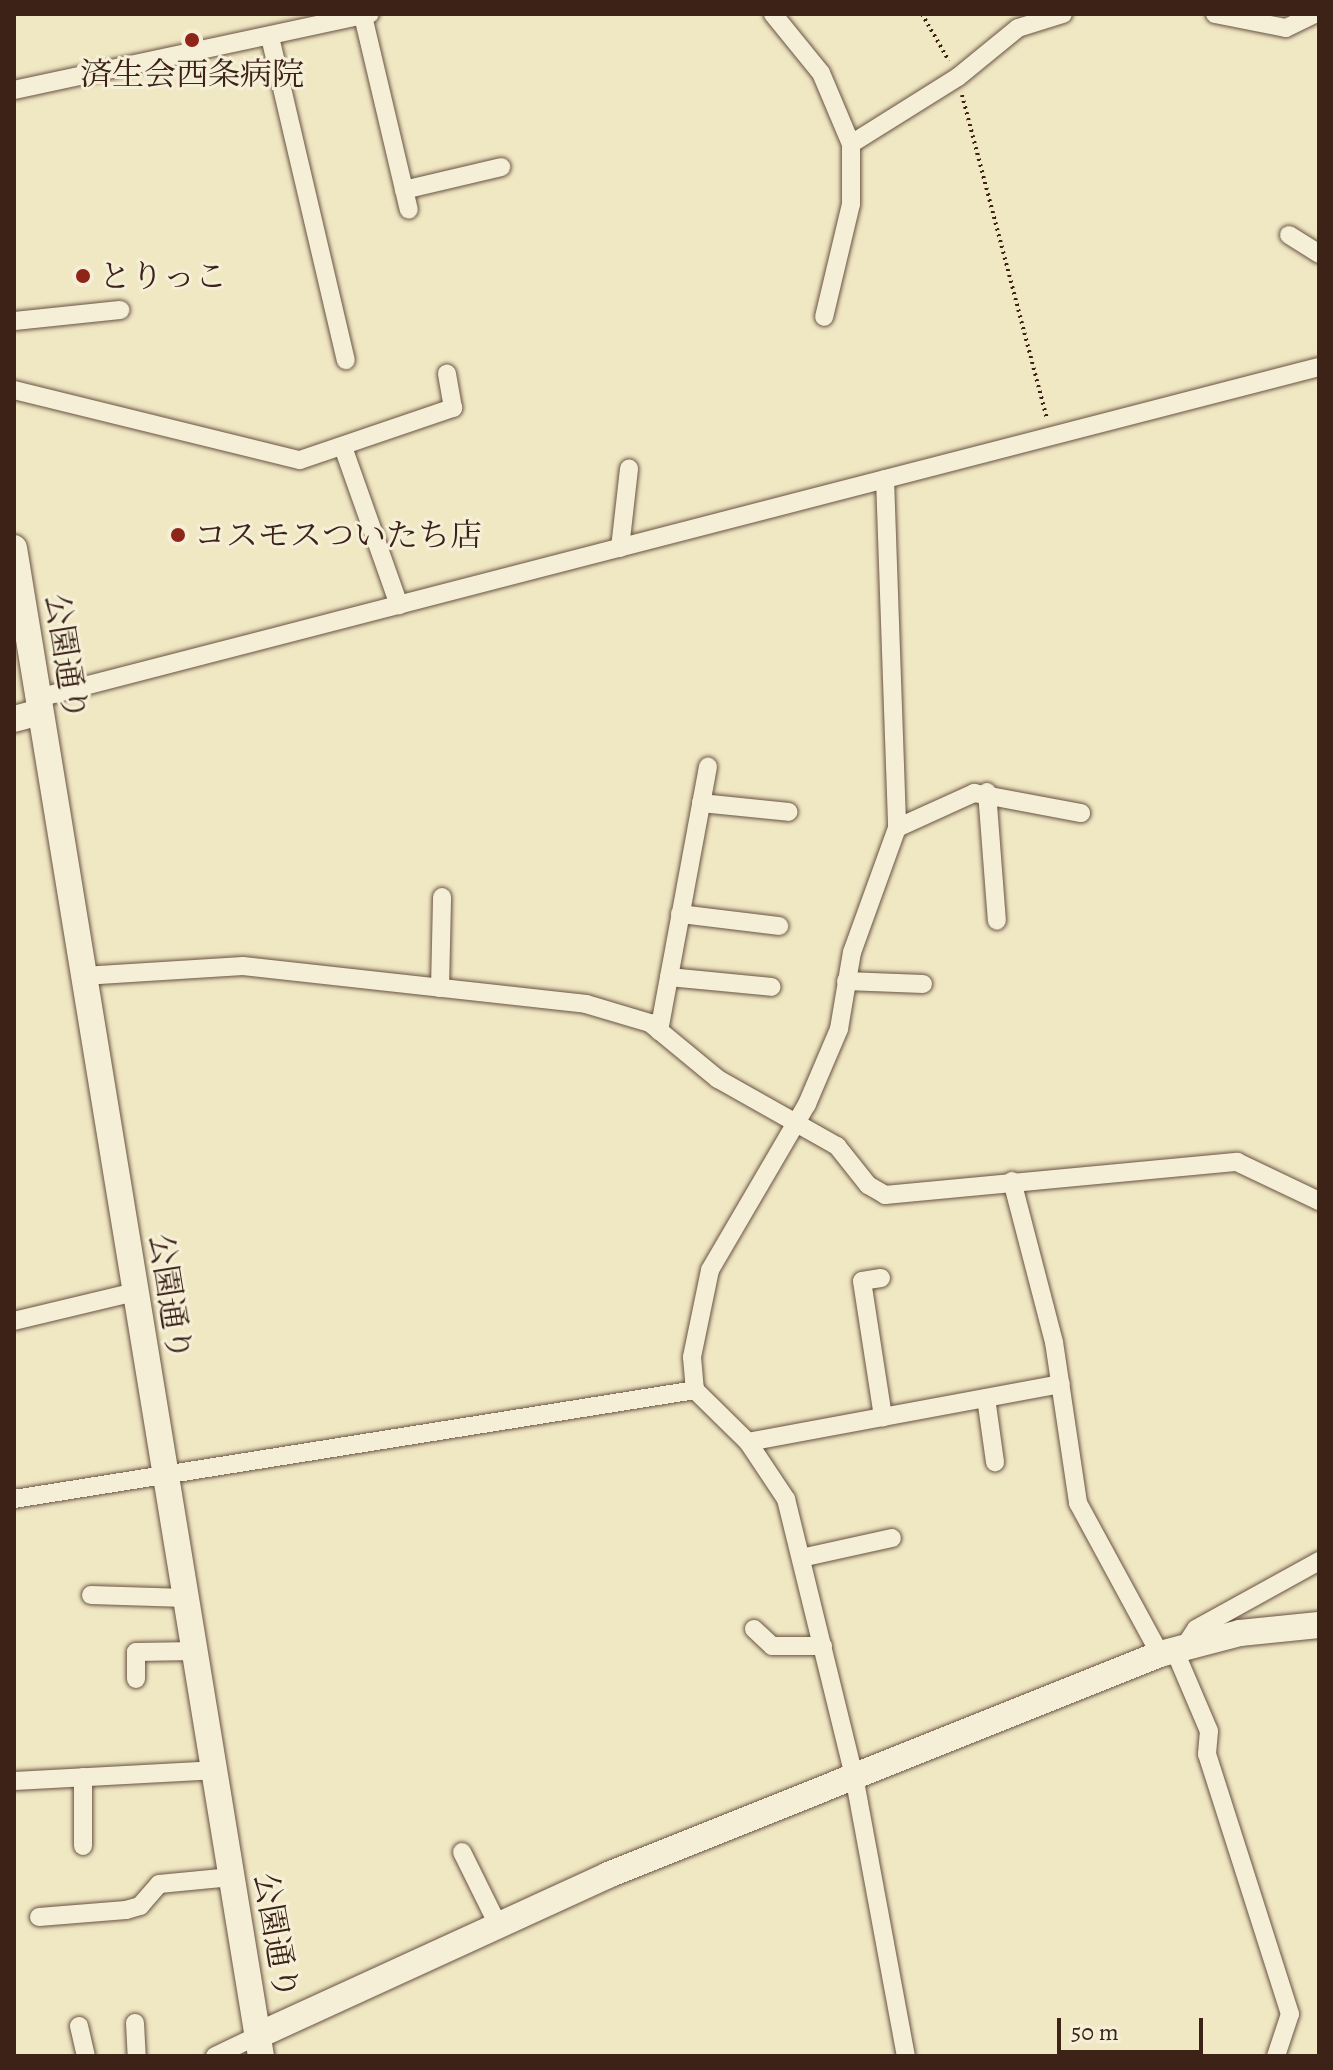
<!DOCTYPE html>
<meta charset="utf-8">
<style>
body{margin:0}
#map{position:relative;width:1333px;height:2070px;overflow:hidden;background:#f0e7c3;font-family:Alegreya,"Noto Serif JP",serif}
div>[style]{position:absolute}
.path>*{height:4px;margin-top:-2px;transform-origin:0;background:repeating-linear-gradient(90deg,#3c2217 0 2px,transparent 0 6px)}
.roads{filter:drop-shadow(0 0 2px #695342) drop-shadow(0 0 2px #695342)}
.street>*{height:18px;margin:-9px;padding:0 9px;transform-origin:9px;border-radius:9px;background:#f5efd8}
.secondary>*{height:26px;margin:-13px;padding:0 13px;transform-origin:13px;border-radius:13px;background:#f5efd8}
.dots>*{width:22px;height:22px;translate:-50% -50%;box-sizing:border-box;border:4px solid #f5efd8;border-radius:50%}
span{translate:-50% -50%;white-space:nowrap;text-align:center;line-height:1.15;-webkit-text-stroke:6px #f5efd8;paint-order:stroke}
.poi-label{font-size:32px;color:#3c2217}
.left{translate:0 -50%;text-align:left}
.street-label{font-size:32px;color:#3c2217}
.frame{position:absolute;inset:0;border:16px solid #3c2217;pointer-events:none}
.scale{position:absolute;left:1057px;top:2018px;width:146px;height:36px;box-sizing:border-box;border:4px solid #3c2217;border-top:0;padding-left:10px;font-size:24px;line-height:28px;white-space:nowrap;color:#3c2217;-webkit-text-stroke:6px #f5efd8;paint-order:stroke}
</style>
<div id="map">
<div class="path">
<i style="left:922px;top:14px;width:54px;rotate:60.1deg"></i>
<i style="left:962px;top:95px;width:335px;rotate:75.3deg"></i>
</div>
<div class="roads">
<div class="street">
<i style="left:773px;top:14px;width:76px;rotate:50.9deg"></i>
<i style="left:821px;top:73px;width:77px;rotate:67.1deg"></i>
<i style="left:851px;top:144px;width:60px;rotate:90deg"></i>
<i style="left:851px;top:204px;width:116px;rotate:103.4deg"></i>
<i style="left:1215px;top:14px;width:72px;rotate:11.2deg"></i>
<i style="left:1286px;top:28px;width:32px;rotate:-26deg"></i>
<i style="left:363px;top:16px;width:199px;rotate:76.7deg"></i>
<i style="left:270px;top:37px;width:332px;rotate:76.8deg"></i>
<i style="left:14px;top:90px;width:364px;rotate:-12.1deg"></i>
<i style="left:851px;top:144px;width:126px;rotate:-32.1deg"></i>
<i style="left:958px;top:77px;width:77px;rotate:-39.2deg"></i>
<i style="left:1018px;top:28px;width:47px;rotate:-17.3deg"></i>
<i style="left:404px;top:190px;width:100px;rotate:-13.3deg"></i>
<i style="left:1289px;top:235px;width:36px;rotate:32deg"></i>
<i style="left:14px;top:321px;width:107px;rotate:-5.9deg"></i>
<i style="left:14px;top:390px;width:294px;rotate:13.8deg"></i>
<i style="left:300px;top:460px;width:162px;rotate:-18.8deg"></i>
<i style="left:453px;top:408px;width:35px;rotate:-100deg"></i>
<i style="left:343px;top:447px;width:168px;rotate:70.5deg"></i>
<i style="left:885px;top:479px;width:349px;rotate:88deg"></i>
<i style="left:897px;top:828px;width:132px;rotate:109.9deg"></i>
<i style="left:852px;top:952px;width:78px;rotate:99.6deg"></i>
<i style="left:839px;top:1029px;width:82px;rotate:113.1deg"></i>
<i style="left:807px;top:1104px;width:192px;rotate:120.3deg"></i>
<i style="left:710px;top:1270px;width:89px;rotate:101.7deg"></i>
<i style="left:692px;top:1357px;width:33px;rotate:85deg"></i>
<i style="left:695px;top:1390px;width:74px;rotate:44.5deg"></i>
<i style="left:748px;top:1442px;width:69px;rotate:56.3deg"></i>
<i style="left:786px;top:1499px;width:285px;rotate:76.2deg"></i>
<i style="left:854px;top:1776px;width:285px;rotate:79.5deg"></i>
<i style="left:620px;top:548px;width:80px;rotate:-83.5deg"></i>
<i style="left:38px;top:698px;width:1323px;rotate:-14.49deg"></i>
<i style="left:987px;top:792px;width:129px;rotate:85.6deg"></i>
<i style="left:701px;top:803px;width:88px;rotate:5.8deg"></i>
<i style="left:897px;top:828px;width:85px;rotate:-24.4deg"></i>
<i style="left:974px;top:793px;width:109px;rotate:10.6deg"></i>
<i style="left:680px;top:914px;width:100px;rotate:6.9deg"></i>
<i style="left:83px;top:976px;width:160px;rotate:-3.6deg"></i>
<i style="left:243px;top:966px;width:345px;rotate:6.3deg"></i>
<i style="left:586px;top:1004px;width:67px;rotate:16.5deg"></i>
<i style="left:650px;top:1023px;width:88px;rotate:39.5deg"></i>
<i style="left:718px;top:1079px;width:137px;rotate:29.4deg"></i>
<i style="left:837px;top:1146px;width:50px;rotate:51.5deg"></i>
<i style="left:868px;top:1185px;width:20px;rotate:30deg"></i>
<i style="left:885px;top:1195px;width:354px;rotate:-5.4deg"></i>
<i style="left:1237px;top:1162px;width:91px;rotate:25.4deg"></i>
<i style="left:669px;top:977px;width:103px;rotate:5.5deg"></i>
<i style="left:846px;top:981px;width:77px;rotate:2.2deg"></i>
<i style="left:440px;top:988px;width:91px;rotate:-88.7deg"></i>
<i style="left:659px;top:1031px;width:269px;rotate:-79.5deg"></i>
<i style="left:1012px;top:1181px;width:166px;rotate:75.4deg"></i>
<i style="left:1054px;top:1342px;width:163px;rotate:81.5deg"></i>
<i style="left:1078px;top:1503px;width:172px;rotate:61.5deg"></i>
<i style="left:881px;top:1278px;width:19px;rotate:171deg"></i>
<i style="left:862px;top:1281px;width:138px;rotate:81.2deg"></i>
<i style="left:14px;top:1321px;width:124px;rotate:-13.5deg"></i>
<i style="left:986px;top:1398px;width:65px;rotate:82deg"></i>
<i style="left:748px;top:1442px;width:318px;rotate:-10.5deg"></i>
<i style="left:14px;top:1499px;width:690px;rotate:-9.09deg"></i>
<i style="left:801px;top:1558px;width:93px;rotate:-12.4deg"></i>
<i style="left:91px;top:1595px;width:95px;rotate:1.8deg"></i>
<i style="left:754px;top:1629px;width:25px;rotate:43deg"></i>
<i style="left:772px;top:1646px;width:51px"></i>
<i style="left:1185px;top:1646px;width:20px;rotate:-57deg"></i>
<i style="left:1196px;top:1629px;width:141px;rotate:-28.9deg"></i>
<i style="left:1174px;top:1649px;width:89px;rotate:66.9deg"></i>
<i style="left:1209px;top:1731px;width:23px;rotate:95deg"></i>
<i style="left:1207px;top:1754px;width:273px;rotate:72.3deg"></i>
<i style="left:1290px;top:2014px;width:44px;rotate:108.4deg"></i>
<i style="left:136px;top:1679px;width:27px;rotate:-90deg"></i>
<i style="left:136px;top:1652px;width:59px;rotate:-1deg"></i>
<i style="left:83px;top:1777px;width:69px;rotate:90deg"></i>
<i style="left:14px;top:1781px;width:200px;rotate:-3.1deg"></i>
<i style="left:462px;top:1852px;width:81px;rotate:63.7deg"></i>
<i style="left:39px;top:1917px;width:87px;rotate:-4.6deg"></i>
<i style="left:126px;top:1910px;width:15px;rotate:-16deg"></i>
<i style="left:140px;top:1906px;width:29px;rotate:-49deg"></i>
<i style="left:159px;top:1884px;width:73px;rotate:-5.5deg"></i>
<i style="left:135px;top:2023px;width:33px;rotate:87deg"></i>
<i style="left:79px;top:2026px;width:31px;rotate:77deg"></i>
<i style="left:215px;top:2056px;width:49px;rotate:-25.5deg"></i>
</div>
<div class="secondary">
<i style="left:14px;top:548px;width:1528px;rotate:80.7deg"></i>
<i style="left:14px;top:719px;width:27px;rotate:-15deg"></i>
<i style="left:259px;top:2035px;width:384px;rotate:-24.6deg"></i>
<i style="left:608px;top:1875px;width:595px;rotate:-21.82deg"></i>
<i style="left:1160px;top:1654px;width:83px;rotate:-14.7deg"></i>
<i style="left:1240px;top:1633px;width:79px;rotate:-5.8deg"></i>
</div>
</div>
<div class="dots">
<i style="left:192px;top:40px;background:#8f2418"></i>
<i style="left:83px;top:276px;background:#8f2418"></i>
<i style="left:178px;top:535px;background:#8f2418"></i>
</div>
<div class="poi-label">
<span style="left:192px;top:74px">済生会西条病院</span>
<span class="left" style="left:99px;top:276px">とりっこ</span>
<span class="left" style="left:194px;top:535px">コスモスついたち店</span>
</div>
<div class="street-label">
<span style="left:66px;top:657px;rotate:81deg">公園通り</span>
<span style="left:170px;top:1297px;rotate:81deg">公園通り</span>
<span style="left:276px;top:1936px;rotate:80deg">公園通り</span>
</div>
<div class="frame"></div>
<div class="scale">50 m</div>
</div>
